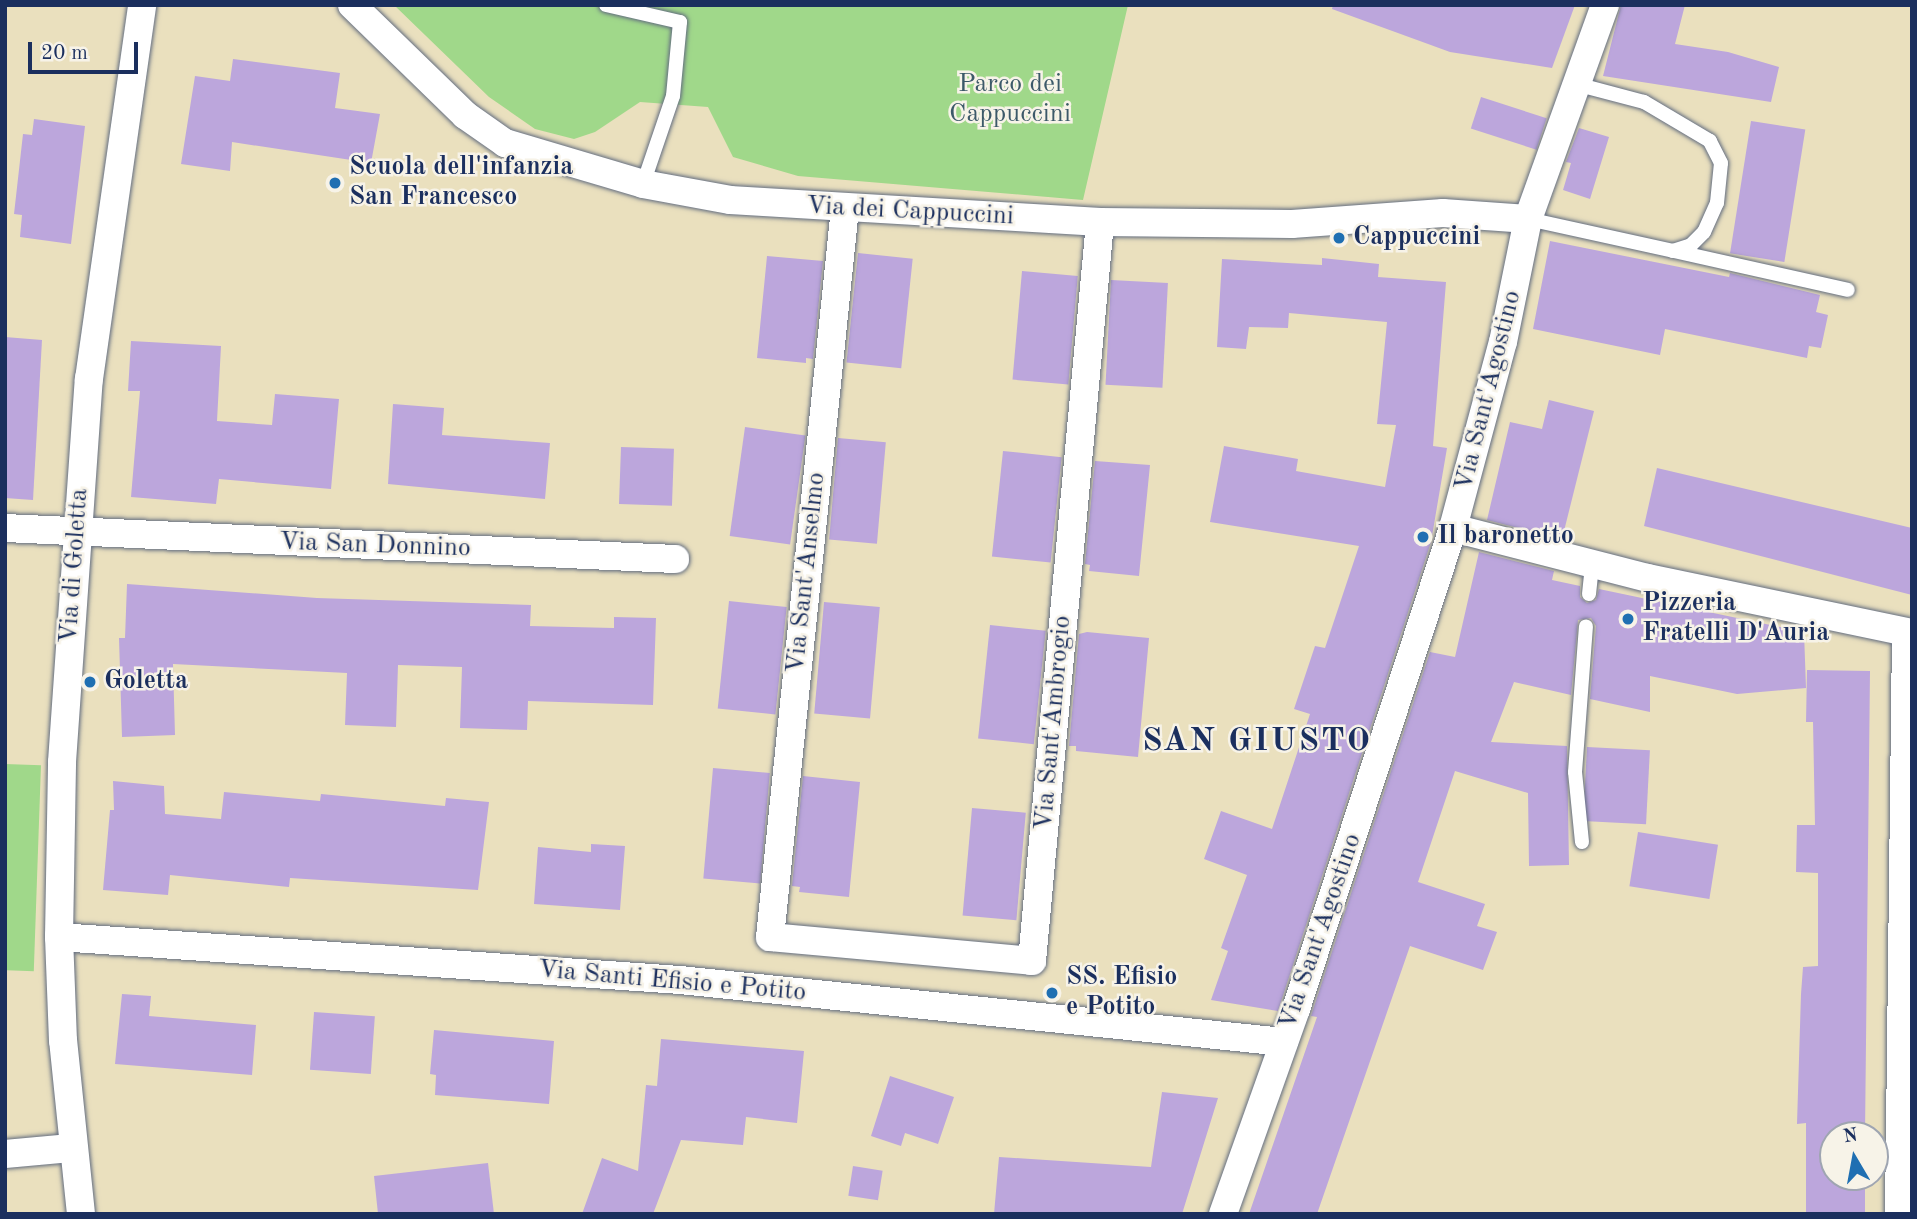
<!DOCTYPE html>
<style>
body{margin:0}
#map{position:relative;width:1917px;height:1219px;overflow:hidden;background:#eae0be;font-family:"Old Standard TT",serif}
div>[style]{position:absolute}
.green>*{inset:0;background:#a0d88a;transform-origin:0 0}
.building>*{inset:0;background:#bca6dc;transform-origin:0 0}
.roads{filter:drop-shadow(0 0 2px #636d80) drop-shadow(0 0 2px #636d80)}
.service>*{height:14px;margin:-7px;padding:0 7px;transform-origin:7px;border-radius:7px;background:#fff}
.minor>*{height:28px;margin:-14px;padding:0 14px;transform-origin:14px;border-radius:14px;background:#fff}
.dots>*{width:19px;height:19px;translate:-50% -50%;box-sizing:border-box;border:4px solid #f7f3e8;border-radius:50%}
span{translate:-50% -50%;white-space:nowrap;text-align:center;line-height:1.15;-webkit-text-stroke:5px #f7f3e8;paint-order:stroke}
.park-label{font-size:26px;color:#3c5969}
.poi-label{font-size:26px;color:#1b2f5e;font-weight:700}
.left{translate:0 -50%;text-align:left}
.street-label{font-size:26px;color:#1b2f5e}
.district-label{font-size:33px;color:#1b2f5e;font-weight:700;letter-spacing:2px}
.frame{position:absolute;inset:0;border:7px solid #1b2f5e;pointer-events:none}
.north{position:absolute;left:1819px;top:1121px;width:70px;height:70px;box-sizing:border-box;background:#f7f3e8;border:2px solid #9fa5b1;border-radius:50%;rotate:350deg;font-size:19px;font-weight:700;line-height:28px;text-align:center;color:#1b2f5e}
.north::after{content:'';display:block;margin:auto;width:24px;height:32px;background:#1f6fb2;clip-path:polygon(50% 0,100% 100%,50% 72%,0 100%)}
.scale{position:absolute;left:28px;top:42px;width:110px;height:32px;box-sizing:border-box;border:4px solid #1b2f5e;border-top:0;padding-left:9px;font-size:21px;line-height:24px;white-space:nowrap;color:#1b2f5e;-webkit-text-stroke:5px #f7f3e8;paint-order:stroke}
</style>
<div id="map">
<div class="green">
<i style="clip-path:polygon(394px 5px,1128px 5px,1083px 200px,798px 176px,733px 157px,708px 107px,640px 102px,595px 132px,574px 139px,535px 129px,489px 97px)"></i>
<i style="left:5px;top:764px;width:36px;height:206px;rotate:2deg"></i>
</div>
<div class="building">
<i style="clip-path:polygon(1333px 5px,1575px 5px,1552px 68px,1450px 52px,1332px 9px)"></i>
<i style="clip-path:polygon(1621px 5px,1685px 5px,1675px 44px,1728px 52px,1779px 67px,1771px 102px,1603px 76px)"></i>
<i style="clip-path:polygon(233px 59px,340px 73px,335px 108px,380px 114px,371px 163px,232px 142px,230px 171px,181px 164px,195px 76px,230px 81px)"></i>
<i style="left:1481px;top:97px;width:69px;height:33px;rotate:18deg"></i>
<i style="clip-path:polygon(34px 119px,85px 126px,71px 244px,20px 237px,22px 215px,14px 214px,23px 134px,32px 135px)"></i>
<i style="left:1751px;top:121px;width:55px;height:134px;rotate:9deg"></i>
<i style="clip-path:polygon(1579px 128px,1609px 137px,1590px 199px,1563px 190px,1571px 163px,1566px 162px)"></i>
<i style="clip-path:polygon(1550px 241px,1729px 277px,1730px 273px,1820px 295px,1816px 312px,1828px 315px,1821px 348px,1809px 346px,1807px 358px,1665px 329px,1660px 355px,1533px 329px)"></i>
<i style="left:858px;top:253px;width:55px;height:110px;rotate:6deg"></i>
<i style="clip-path:polygon(767px 256px,823px 261px,813px 359px,806px 358px,806px 363px,757px 358px)"></i>
<i style="clip-path:polygon(1322px 258px,1379px 264px,1378px 277px,1446px 282px,1433px 446px,1447px 448px,1431px 542px,1278px 1011px,1211px 1000px,1228px 951px,1221px 948px,1247px 875px,1204px 859px,1221px 811px,1272px 829px,1310px 714px,1294px 709px,1315px 646px,1325px 648px,1359px 546px,1210px 522px,1224px 446px,1298px 459px,1296px 471px,1385px 487px,1396px 425px,1377px 424px,1387px 322px,1289px 313px,1288px 328px,1249px 327px,1246px 349px,1217px 347px,1222px 259px,1322px 265px)"></i>
<i style="left:1022px;top:271px;width:56px;height:109px;rotate:5deg"></i>
<i style="left:1111px;top:280px;width:57px;height:105px;rotate:3deg"></i>
<i style="clip-path:polygon(5px 337px,42px 340px,33px 500px,5px 498px)"></i>
<i style="clip-path:polygon(131px 341px,221px 346px,217px 421px,272px 425px,275px 394px,339px 399px,331px 489px,219px 479px,216px 504px,131px 497px,140px 391px,128px 391px)"></i>
<i style="clip-path:polygon(1549px 400px,1594px 411px,1562px 539px,1487px 520px,1510px 422px,1542px 429px)"></i>
<i style="clip-path:polygon(393px 404px,444px 408px,442px 435px,550px 443px,545px 499px,388px 484px)"></i>
<i style="left:745px;top:427px;width:61px;height:110px;rotate:8deg"></i>
<i style="left:838px;top:438px;width:48px;height:102px;rotate:5deg"></i>
<i style="left:621px;top:447px;width:53px;height:57px;rotate:2deg"></i>
<i style="left:1003px;top:451px;width:59px;height:106px;rotate:6deg"></i>
<i style="clip-path:polygon(1095px 461px,1150px 465px,1139px 576px,1089px 571px,1090px 565px,1085px 564px)"></i>
<i style="clip-path:polygon(1657px 468px,1912px 528px,1912px 595px,1644px 526px)"></i>
<i style="clip-path:polygon(1479px 552px,1554px 571px,1552px 580px,1580px 586px,1580px 597px,1587px 603px,1596px 600px,1599px 589px,1804px 632px,1806px 688px,1737px 694px,1650px 676px,1650px 712px,1590px 699px,1596px 626px,1591px 618px,1578px 620px,1571px 695px,1514px 682px,1491px 742px,1567px 746px,1569px 865px,1529px 866px,1528px 793px,1455px 771px,1418px 882px,1485px 904px,1477px 926px,1497px 932px,1483px 970px,1410px 946px,1317px 1214px,1249px 1214px,1317px 1017px,1311px 1016px,1430px 652px,1455px 657px)"></i>
<i style="clip-path:polygon(127px 584px,317px 598px,531px 605px,530px 626px,614px 628px,614px 617px,656px 618px,653px 705px,528px 701px,527px 730px,460px 728px,462px 667px,398px 665px,396px 727px,345px 725px,347px 673px,173px 664px,175px 735px,122px 737px,119px 638px,125px 638px)"></i>
<i style="left:729px;top:601px;width:58px;height:108px;rotate:6deg"></i>
<i style="left:824px;top:602px;width:56px;height:112px;rotate:5deg"></i>
<i style="left:990px;top:625px;width:56px;height:114px;rotate:6deg"></i>
<i style="clip-path:polygon(1087px 632px,1149px 638px,1138px 757px,1076px 751px,1076px 746px,1069px 746px,1079px 634px)"></i>
<i style="clip-path:polygon(1807px 670px,1870px 671px,1865px 1135px,1833px 1135px,1833px 1177px,1865px 1177px,1865px 1214px,1806px 1214px,1806px 1123px,1797px 1124px,1801px 994px,1803px 967px,1818px 966px,1818px 873px,1796px 872px,1797px 825px,1815px 825px,1813px 722px,1806px 722px)"></i>
<i style="left:1587px;top:747px;width:63px;height:74px;rotate:3deg"></i>
<i style="left:713px;top:768px;width:57px;height:111px;rotate:5deg"></i>
<i style="clip-path:polygon(803px 776px,860px 782px,849px 897px,799px 892px,800px 887px,792px 886px)"></i>
<i style="clip-path:polygon(113px 781px,164px 786px,165px 814px,221px 819px,224px 792px,320px 801px,321px 794px,445px 806px,446px 798px,489px 802px,478px 890px,290px 878px,289px 887px,170px 875px,168px 895px,103px 890px,110px 810px,114px 810px)"></i>
<i style="left:972px;top:808px;width:54px;height:108px;rotate:5deg"></i>
<i style="left:1638px;top:832px;width:81px;height:55px;rotate:9deg"></i>
<i style="clip-path:polygon(591px 844px,625px 846px,620px 910px,534px 904px,538px 847px,591px 852px)"></i>
<i style="clip-path:polygon(122px 994px,151px 996px,149px 1016px,256px 1025px,252px 1075px,115px 1064px)"></i>
<i style="left:314px;top:1012px;width:61px;height:58px;rotate:4deg"></i>
<i style="clip-path:polygon(434px 1030px,554px 1041px,549px 1104px,435px 1095px,436px 1075px,430px 1074px)"></i>
<i style="clip-path:polygon(661px 1039px,804px 1051px,797px 1123px,746px 1117px,743px 1145px,681px 1140px,653px 1214px,582px 1214px,602px 1158px,638px 1171px,646px 1085px,657px 1086px)"></i>
<i style="clip-path:polygon(890px 1076px,954px 1097px,938px 1144px,905px 1133px,901px 1146px,871px 1136px)"></i>
<i style="clip-path:polygon(1162px 1092px,1218px 1098px,1182px 1214px,994px 1214px,999px 1157px,1151px 1167px)"></i>
<i style="clip-path:polygon(488px 1163px,494px 1214px,378px 1214px,374px 1176px)"></i>
<i style="left:853px;top:1166px;width:30px;height:30px;rotate:9deg"></i>
</div>
<div class="roads">
<div class="service">
<i style="left:606px;top:5px;width:76px;rotate:12.9deg"></i>
<i style="left:680px;top:22px;width:74px;rotate:95.4deg"></i>
<i style="left:673px;top:96px;width:93px;rotate:108.8deg"></i>
<i style="left:1528px;top:219px;width:148px;rotate:12.4deg"></i>
<i style="left:1673px;top:251px;width:19px;rotate:-18deg"></i>
<i style="left:1691px;top:245px;width:18px;rotate:-45deg"></i>
<i style="left:1704px;top:232px;width:32px;rotate:-66deg"></i>
<i style="left:1717px;top:203px;width:40px;rotate:-84.3deg"></i>
<i style="left:1721px;top:163px;width:25px;rotate:-117deg"></i>
<i style="left:1710px;top:141px;width:77px;rotate:-149.4deg"></i>
<i style="left:1644px;top:102px;width:70px;rotate:-165.2deg"></i>
<i style="left:1674px;top:251px;width:178px;rotate:12.6deg"></i>
<i style="left:1589px;top:594px;width:29px;rotate:-84deg"></i>
<i style="left:1582px;top:842px;width:70px;rotate:-95.7deg"></i>
<i style="left:1575px;top:772px;width:146px;rotate:-85.7deg"></i>
</div>
<div class="minor">
<i style="left:352px;top:5px;width:158px;rotate:44.2deg"></i>
<i style="left:465px;top:115px;width:49px;rotate:35deg"></i>
<i style="left:505px;top:143px;width:144px;rotate:16.5deg"></i>
<i style="left:643px;top:184px;width:88px;rotate:10.4deg"></i>
<i style="left:730px;top:200px;width:371px;rotate:3.4deg"></i>
<i style="left:1100px;top:222px;width:192px;rotate:0.6deg"></i>
<i style="left:1292px;top:224px;width:151px;rotate:-4.2deg"></i>
<i style="left:1443px;top:213px;width:85px;rotate:4deg"></i>
<i style="left:845px;top:208px;width:733px;rotate:95.87deg"></i>
<i style="left:770px;top:937px;width:263px;rotate:5.2deg"></i>
<i style="left:1032px;top:961px;width:742px;rotate:-84.74deg"></i>
<i style="left:5px;top:528px;width:671px;rotate:2.65deg"></i>
<i style="left:1453px;top:528px;width:201px;rotate:14.4deg"></i>
<i style="left:1648px;top:578px;width:270px;rotate:11.8deg"></i>
<i style="left:59px;top:937px;width:622px;rotate:3.96deg"></i>
<i style="left:680px;top:980px;width:607px;rotate:5.86deg"></i>
<i style="left:5px;top:1154px;width:66px;rotate:-5.2deg"></i>
<i style="left:81px;top:1214px;width:174px;rotate:-95.9deg"></i>
<i style="left:63px;top:1041px;width:104px;rotate:-92.2deg"></i>
<i style="left:59px;top:937px;width:175px;rotate:-89deg"></i>
<i style="left:62px;top:762px;width:384px;rotate:-86deg"></i>
<i style="left:89px;top:379px;width:378px;rotate:-81.9deg"></i>
<i style="left:1223px;top:1214px;width:218px;rotate:-70.4deg"></i>
<i style="left:1296px;top:1009px;width:506px;rotate:-71.92deg"></i>
<i style="left:1453px;top:528px;width:193px;rotate:-75deg"></i>
<i style="left:1503px;top:342px;width:126px;rotate:-78.5deg"></i>
<i style="left:1528px;top:219px;width:227px;rotate:-70.2deg"></i>
<i style="left:1899px;top:1214px;width:581px;rotate:-89.31deg"></i>
</div>
</div>
<div class="dots">
<i style="left:335px;top:183px;background:#1f6fb2"></i>
<i style="left:1339px;top:238px;background:#1f6fb2"></i>
<i style="left:1423px;top:537px;background:#1f6fb2"></i>
<i style="left:1628px;top:619px;background:#1f6fb2"></i>
<i style="left:90px;top:682px;background:#1f6fb2"></i>
<i style="left:1052px;top:993px;background:#1f6fb2"></i>
</div>
<div class="park-label">
<span style="left:1010px;top:100px">Parco dei<br>Cappuccini</span>
</div>
<div class="poi-label">
<span class="left" style="left:349px;top:183px">Scuola dell'infanzia<br>San Francesco</span>
<span class="left" style="left:1353px;top:238px">Cappuccini</span>
<span class="left" style="left:1437px;top:537px">Il baronetto</span>
<span class="left" style="left:1642px;top:619px">Pizzeria<br>Fratelli D'Auria</span>
<span class="left" style="left:104px;top:682px">Goletta</span>
<span class="left" style="left:1066px;top:993px">SS. Efisio<br>e Potito</span>
</div>
<div class="street-label">
<span style="left:910px;top:212px;rotate:3deg">Via dei Cappuccini</span>
<span style="left:1489px;top:391px;rotate:-76deg">Via Sant'Agostino</span>
<span style="left:375px;top:546px;rotate:2deg">Via San Donnino</span>
<span style="left:75px;top:566px;rotate:-86deg">Via di Goletta</span>
<span style="left:807px;top:573px;rotate:-84deg">Via Sant'Anselmo</span>
<span style="left:1054px;top:723px;rotate:-85deg">Via Sant'Ambrogio</span>
<span style="left:1321px;top:932px;rotate:-71deg">Via Sant'Agostino</span>
<span style="left:672px;top:982px;rotate:5deg">Via Santi Efisio e Potito</span>
</div>
<div class="district-label">
<span style="left:1257px;top:742px">SAN GIUSTO</span>
</div>
<div class="frame"></div>
<div class="north">N</div>
<div class="scale">20 m</div>
</div>
